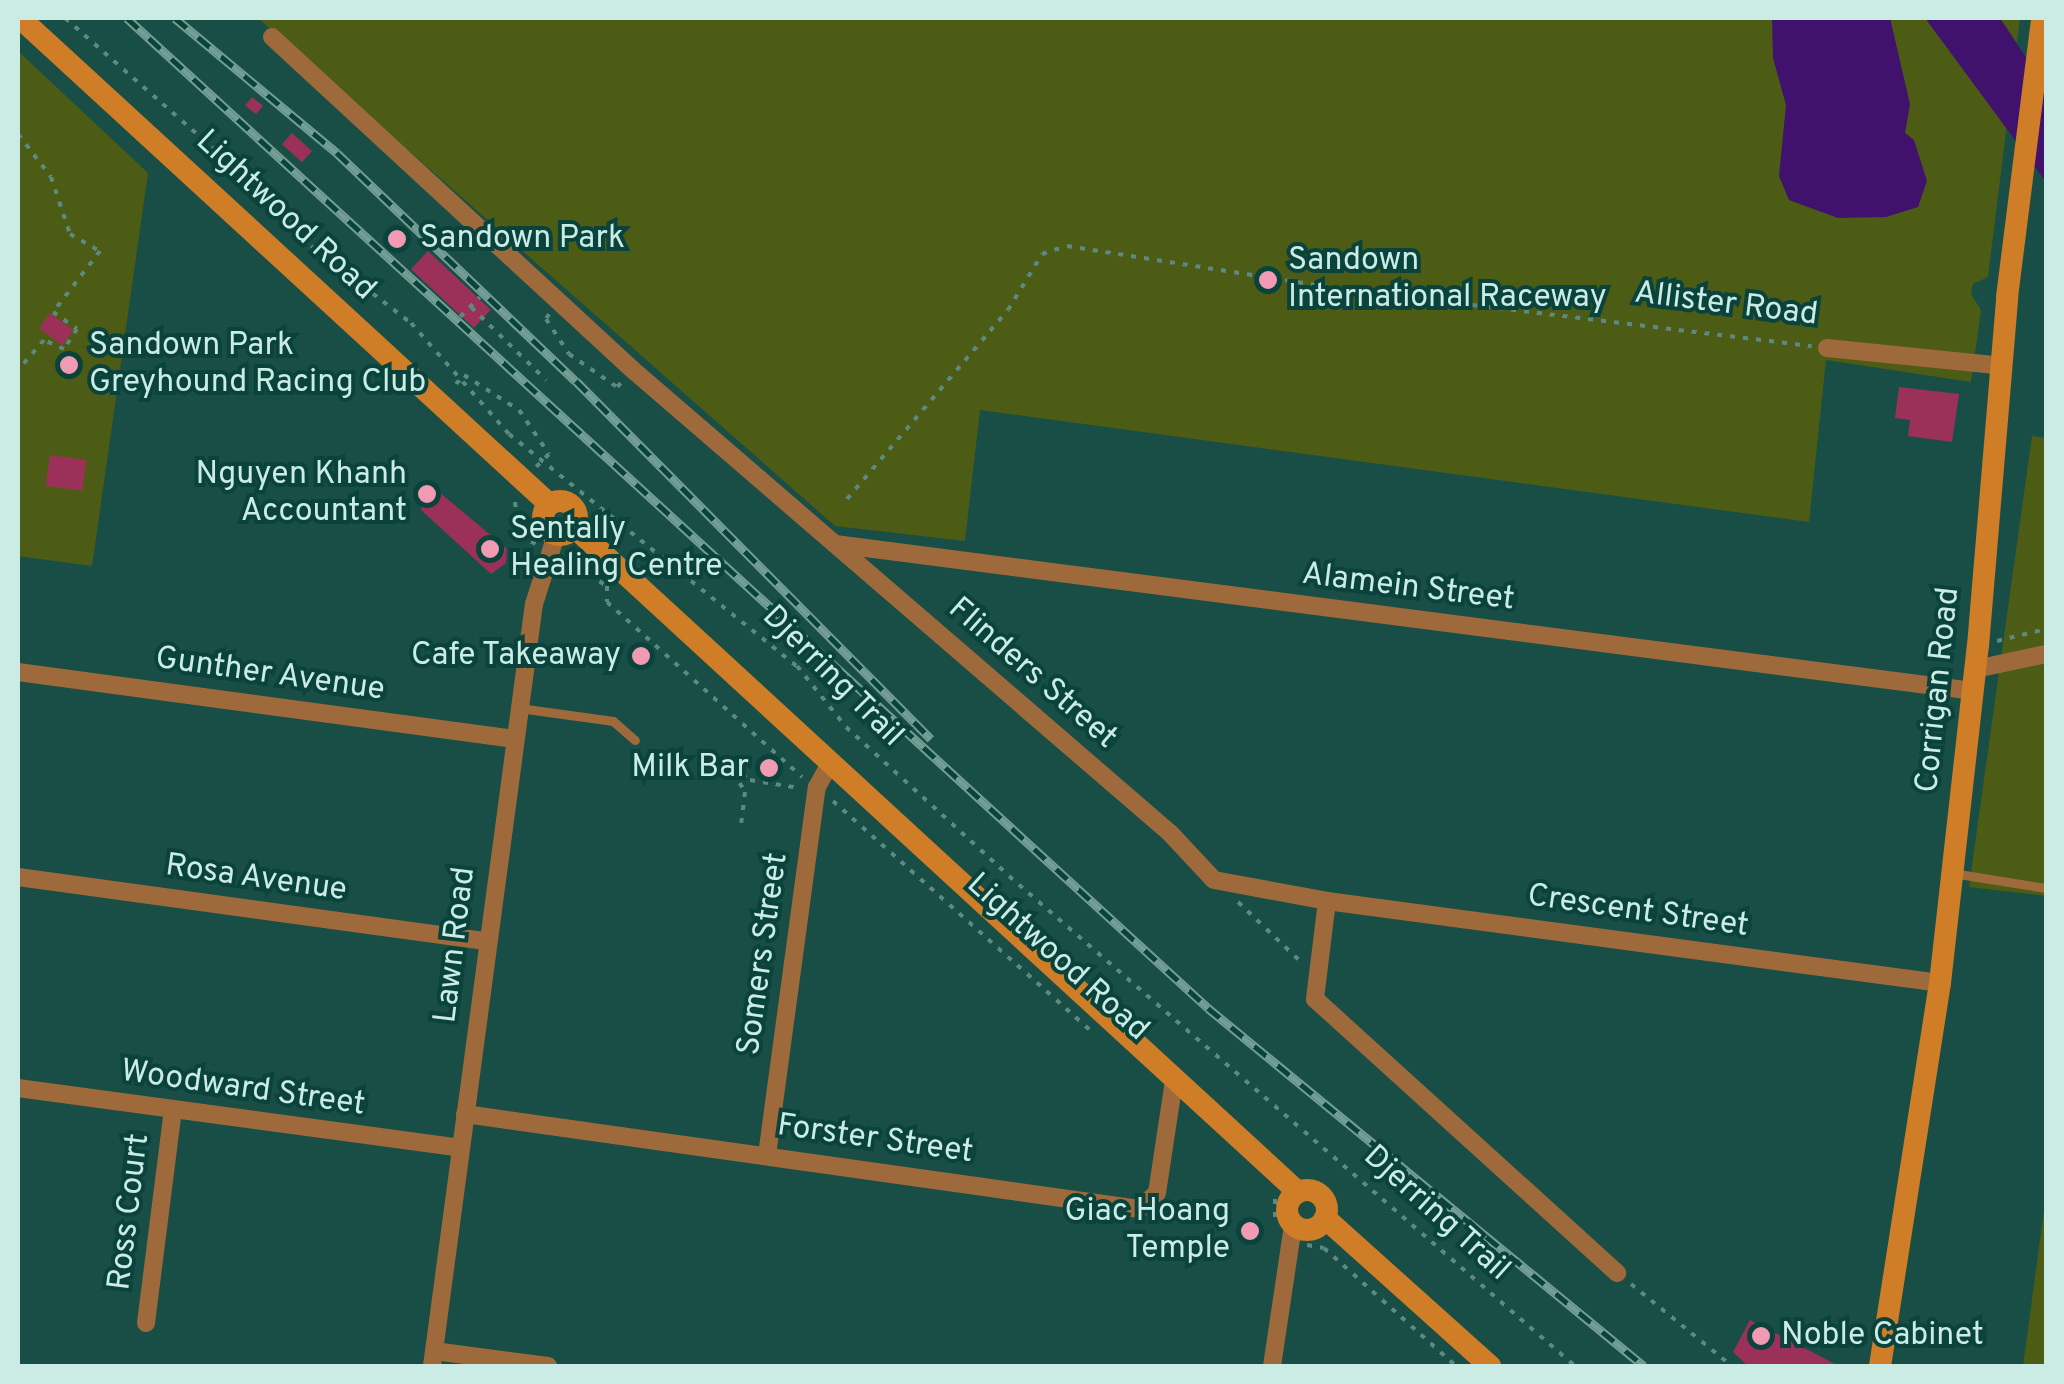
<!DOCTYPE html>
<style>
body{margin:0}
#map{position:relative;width:2064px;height:1384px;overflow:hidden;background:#194e46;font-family:Overpass,sans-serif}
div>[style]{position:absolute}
.green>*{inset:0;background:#4c5c14}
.water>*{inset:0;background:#40116d}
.building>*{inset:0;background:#9b3058;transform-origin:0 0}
.path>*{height:4px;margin-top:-2px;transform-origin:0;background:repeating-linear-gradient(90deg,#5c8a82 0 5px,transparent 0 13px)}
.service>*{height:9px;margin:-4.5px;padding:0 4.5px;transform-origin:4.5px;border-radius:4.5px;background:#9e6a3b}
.minor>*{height:18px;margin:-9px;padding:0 9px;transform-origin:9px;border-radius:9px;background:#9e6a3b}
.secondary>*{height:22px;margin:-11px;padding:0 11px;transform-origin:11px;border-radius:11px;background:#cf7d26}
.secondary>.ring{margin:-11px;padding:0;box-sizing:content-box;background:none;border:22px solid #cf7d26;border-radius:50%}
.rail>*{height:9px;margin-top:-4.5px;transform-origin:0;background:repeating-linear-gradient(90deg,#0a433c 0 15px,#739e96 0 30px);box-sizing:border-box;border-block:2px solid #739e96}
.dots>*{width:28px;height:28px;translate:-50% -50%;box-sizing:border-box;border:5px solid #0a433c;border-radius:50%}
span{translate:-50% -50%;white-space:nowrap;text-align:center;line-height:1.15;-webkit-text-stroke:8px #0a433c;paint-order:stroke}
.street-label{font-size:32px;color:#cbece5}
.poi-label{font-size:32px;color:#cbece5}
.left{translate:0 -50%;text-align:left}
.right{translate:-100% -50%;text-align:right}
.frame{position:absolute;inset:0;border:20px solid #cbece5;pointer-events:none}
</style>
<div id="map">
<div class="green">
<i style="clip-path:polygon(258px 18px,2020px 18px,1988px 277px,1973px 284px,1971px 294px,1981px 310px,1971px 382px,1826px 360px,1809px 522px,980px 410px,965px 541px,835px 526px)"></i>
<i style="clip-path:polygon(18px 51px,148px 173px,92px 566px,18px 556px)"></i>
<i style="clip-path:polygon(2032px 436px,2046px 438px,2046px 896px,1969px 887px)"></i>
<i style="clip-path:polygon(2046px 1195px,2046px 1366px,2023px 1366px,2028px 1329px)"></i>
</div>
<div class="water">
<i style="clip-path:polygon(1772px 18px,1890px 18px,1910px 104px,1905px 133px,1914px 140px,1927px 181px,1918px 207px,1886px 217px,1838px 218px,1789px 200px,1779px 176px,1786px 105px,1773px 58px)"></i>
<i style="clip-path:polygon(1925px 18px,2000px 18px,2046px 88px,2046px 182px)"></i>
</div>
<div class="building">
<i style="left:252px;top:97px;width:14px;height:11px;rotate:39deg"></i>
<i style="left:292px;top:133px;width:27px;height:15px;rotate:42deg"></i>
<i style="left:428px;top:251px;width:86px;height:25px;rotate:43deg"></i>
<i style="left:50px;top:313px;width:29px;height:19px;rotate:36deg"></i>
<i style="clip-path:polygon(1899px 387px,1959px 394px,1952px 442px,1908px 436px,1910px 420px,1895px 418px)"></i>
<i style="left:50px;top:455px;width:37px;height:31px;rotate:8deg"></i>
<i style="clip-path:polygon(425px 480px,507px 549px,506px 563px,491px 574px,421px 510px)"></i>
<i style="clip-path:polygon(1750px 1320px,1839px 1366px,1748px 1366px,1733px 1352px)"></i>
</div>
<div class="path">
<i style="left:65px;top:18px;width:262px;rotate:41.3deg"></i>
<i style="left:262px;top:191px;width:74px;rotate:48.3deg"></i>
<i style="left:311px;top:246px;width:126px;rotate:37.6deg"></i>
<i style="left:411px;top:323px;width:148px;rotate:48.6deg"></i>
<i style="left:509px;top:434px;width:370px;rotate:38.9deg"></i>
<i style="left:797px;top:666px;width:78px;rotate:51.2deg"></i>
<i style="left:846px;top:727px;width:221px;rotate:42.4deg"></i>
<i style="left:1009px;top:876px;width:749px;rotate:40.88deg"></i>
<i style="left:18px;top:134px;width:54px;rotate:52.5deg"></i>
<i style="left:51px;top:177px;width:60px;rotate:71.6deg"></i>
<i style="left:70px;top:234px;width:34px;rotate:30deg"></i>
<i style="left:100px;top:251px;width:77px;rotate:127.6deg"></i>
<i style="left:53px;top:312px;width:29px;rotate:35deg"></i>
<i style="left:77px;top:329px;width:24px;rotate:123deg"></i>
<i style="left:64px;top:349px;width:22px;rotate:-156deg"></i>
<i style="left:44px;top:340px;width:40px;rotate:131deg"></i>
<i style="left:471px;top:307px;width:105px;rotate:44.2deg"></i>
<i style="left:549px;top:314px;width:6px;rotate:121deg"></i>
<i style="left:546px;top:319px;width:42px;rotate:56.7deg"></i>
<i style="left:569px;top:354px;width:58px;rotate:34.5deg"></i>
<i style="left:617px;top:387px;width:8px;rotate:-45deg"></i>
<i style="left:460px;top:317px;width:28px;rotate:-45deg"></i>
<i style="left:456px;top:384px;width:12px;rotate:-48deg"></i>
<i style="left:464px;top:375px;width:65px;rotate:32.5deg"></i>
<i style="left:519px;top:410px;width:53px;rotate:55.7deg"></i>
<i style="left:549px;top:454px;width:20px;rotate:135deg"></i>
<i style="left:847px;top:499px;width:248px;rotate:-49.6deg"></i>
<i style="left:1008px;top:310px;width:66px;rotate:-58.7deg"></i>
<i style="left:1042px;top:254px;width:26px;rotate:-18deg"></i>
<i style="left:1067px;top:246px;width:292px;rotate:8.9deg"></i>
<i style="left:1356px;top:291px;width:459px;rotate:6.9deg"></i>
<i style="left:515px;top:502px;width:35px;rotate:83deg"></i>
<i style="left:519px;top:537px;width:18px;rotate:22deg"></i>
<i style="left:566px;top:561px;width:48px;rotate:31.4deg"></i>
<i style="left:607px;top:586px;width:16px;rotate:90deg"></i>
<i style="left:607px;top:602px;width:262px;rotate:41.9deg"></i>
<i style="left:1997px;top:641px;width:50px;rotate:-13.8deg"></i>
<i style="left:709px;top:754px;width:49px;rotate:32.4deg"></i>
<i style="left:750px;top:780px;width:50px;rotate:9.3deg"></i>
<i style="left:733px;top:772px;width:23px;rotate:59deg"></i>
<i style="left:745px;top:792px;width:31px;rotate:97deg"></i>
<i style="left:833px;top:801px;width:346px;rotate:41.7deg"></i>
<i style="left:1238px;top:902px;width:90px;rotate:43.6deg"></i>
<i style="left:1275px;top:1199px;width:20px;rotate:90deg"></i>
<i style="left:1307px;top:1245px;width:17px;rotate:10deg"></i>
<i style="left:1324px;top:1248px;width:177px;rotate:41.8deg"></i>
<i style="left:1631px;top:1284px;width:130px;rotate:39.1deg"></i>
</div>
<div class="service">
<i style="left:519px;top:708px;width:95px;rotate:7.9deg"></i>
<i style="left:613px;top:721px;width:29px;rotate:41deg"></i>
<i style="left:1952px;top:873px;width:95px;rotate:9.1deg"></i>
</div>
<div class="minor">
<i style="left:272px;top:37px;width:491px;rotate:42.7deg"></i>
<i style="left:633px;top:370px;width:709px;rotate:40.77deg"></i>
<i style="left:1170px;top:833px;width:64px;rotate:46.9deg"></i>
<i style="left:1214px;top:880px;width:115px;rotate:10.5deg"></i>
<i style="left:1327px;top:901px;width:99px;rotate:97deg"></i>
<i style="left:1315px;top:999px;width:408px;rotate:42.2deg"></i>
<i style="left:1827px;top:348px;width:177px;rotate:5.8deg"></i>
<i style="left:835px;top:544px;width:1147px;rotate:7.36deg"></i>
<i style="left:1976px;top:669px;width:72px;rotate:-12.1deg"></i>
<i style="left:18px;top:672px;width:501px;rotate:7.68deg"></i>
<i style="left:18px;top:877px;width:472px;rotate:7.8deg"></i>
<i style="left:1327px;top:901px;width:618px;rotate:7.62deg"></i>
<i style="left:18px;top:1088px;width:447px;rotate:7.7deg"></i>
<i style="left:465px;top:1114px;width:681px;rotate:8.02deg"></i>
<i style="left:1139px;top:1209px;width:24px;rotate:-42deg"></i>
<i style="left:1157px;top:1193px;width:114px;rotate:-81.4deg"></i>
<i style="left:767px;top:1155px;width:371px;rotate:-82.3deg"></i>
<i style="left:817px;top:787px;width:25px;rotate:-61deg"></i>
<i style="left:146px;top:1323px;width:215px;rotate:-82.8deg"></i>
<i style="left:434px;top:1351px;width:115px;rotate:7.5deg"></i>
<i style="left:432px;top:1366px;width:769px;rotate:-82.38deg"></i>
<i style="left:534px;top:604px;width:72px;rotate:-72.3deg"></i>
<i style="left:1272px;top:1366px;width:143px;rotate:-81.5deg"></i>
</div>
<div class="secondary">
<i style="left:20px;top:18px;width:718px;rotate:42.57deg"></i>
<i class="ring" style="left:543px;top:501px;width:12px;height:12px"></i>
<i style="left:574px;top:527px;width:983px;rotate:42.57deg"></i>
<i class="ring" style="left:1287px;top:1190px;width:18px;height:18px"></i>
<i style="left:1325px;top:1218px;width:222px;rotate:41.9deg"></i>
<i style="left:1880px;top:1366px;width:388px;rotate:-81.1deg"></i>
<i style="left:1940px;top:983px;width:339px;rotate:-83.6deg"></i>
<i style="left:1978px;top:646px;width:350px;rotate:-85.2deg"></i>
<i style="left:2007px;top:297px;width:281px;rotate:-82.8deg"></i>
</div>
<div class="rail">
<i style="left:127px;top:18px;width:1466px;rotate:42.48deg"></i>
<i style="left:1208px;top:1008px;width:564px;rotate:39.39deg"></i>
<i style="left:175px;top:18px;width:211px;rotate:39.8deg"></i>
<i style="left:337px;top:153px;width:330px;rotate:43.7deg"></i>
<i style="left:576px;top:381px;width:504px;rotate:45.24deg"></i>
</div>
<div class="dots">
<i style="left:397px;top:239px;background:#f19ab3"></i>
<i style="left:1268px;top:280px;background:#f19ab3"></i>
<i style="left:69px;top:365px;background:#f19ab3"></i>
<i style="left:427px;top:494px;background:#f19ab3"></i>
<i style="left:490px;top:549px;background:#f19ab3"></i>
<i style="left:641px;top:656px;background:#f19ab3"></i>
<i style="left:769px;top:768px;background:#f19ab3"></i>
<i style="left:1250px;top:1231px;background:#f19ab3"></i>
<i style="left:1761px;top:1336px;background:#f19ab3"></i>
</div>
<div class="street-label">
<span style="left:285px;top:216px;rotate:43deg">Lightwood Road</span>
<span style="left:1726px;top:305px;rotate:7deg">Allister Road</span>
<span style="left:1408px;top:588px;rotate:7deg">Alamein Street</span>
<span style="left:1032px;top:674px;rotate:41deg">Flinders Street</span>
<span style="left:270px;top:675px;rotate:8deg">Gunther Avenue</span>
<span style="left:832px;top:677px;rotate:45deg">Djerring Trail</span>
<span style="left:1939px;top:690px;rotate:-84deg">Corrigan Road</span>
<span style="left:256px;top:879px;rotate:8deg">Rosa Avenue</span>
<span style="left:1638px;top:912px;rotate:8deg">Crescent Street</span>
<span style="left:456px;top:945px;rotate:-83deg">Lawn Road</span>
<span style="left:764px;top:954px;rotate:-82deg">Somers Street</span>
<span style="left:1057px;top:958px;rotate:42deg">Lightwood Road</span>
<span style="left:243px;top:1089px;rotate:8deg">Woodward Street</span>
<span style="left:875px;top:1140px;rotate:8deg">Forster Street</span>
<span style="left:130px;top:1212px;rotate:-83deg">Ross Court</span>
<span style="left:1436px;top:1214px;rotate:42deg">Djerring Trail</span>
</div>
<div class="poi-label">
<span class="left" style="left:420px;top:239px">Sandown Park</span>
<span class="left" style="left:1288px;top:280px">Sandown<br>International Raceway</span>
<span class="left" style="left:89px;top:365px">Sandown Park<br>Greyhound Racing Club</span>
<span class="right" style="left:407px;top:494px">Nguyen Khanh<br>Accountant</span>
<span class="left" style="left:510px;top:549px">Sentally<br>Healing Centre</span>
<span class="right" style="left:621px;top:656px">Cafe Takeaway</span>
<span class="right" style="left:749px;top:768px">Milk Bar</span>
<span class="right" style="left:1230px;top:1231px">Giac Hoang<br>Temple</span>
<span class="left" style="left:1781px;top:1336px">Noble Cabinet</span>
</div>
<div class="frame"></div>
</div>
